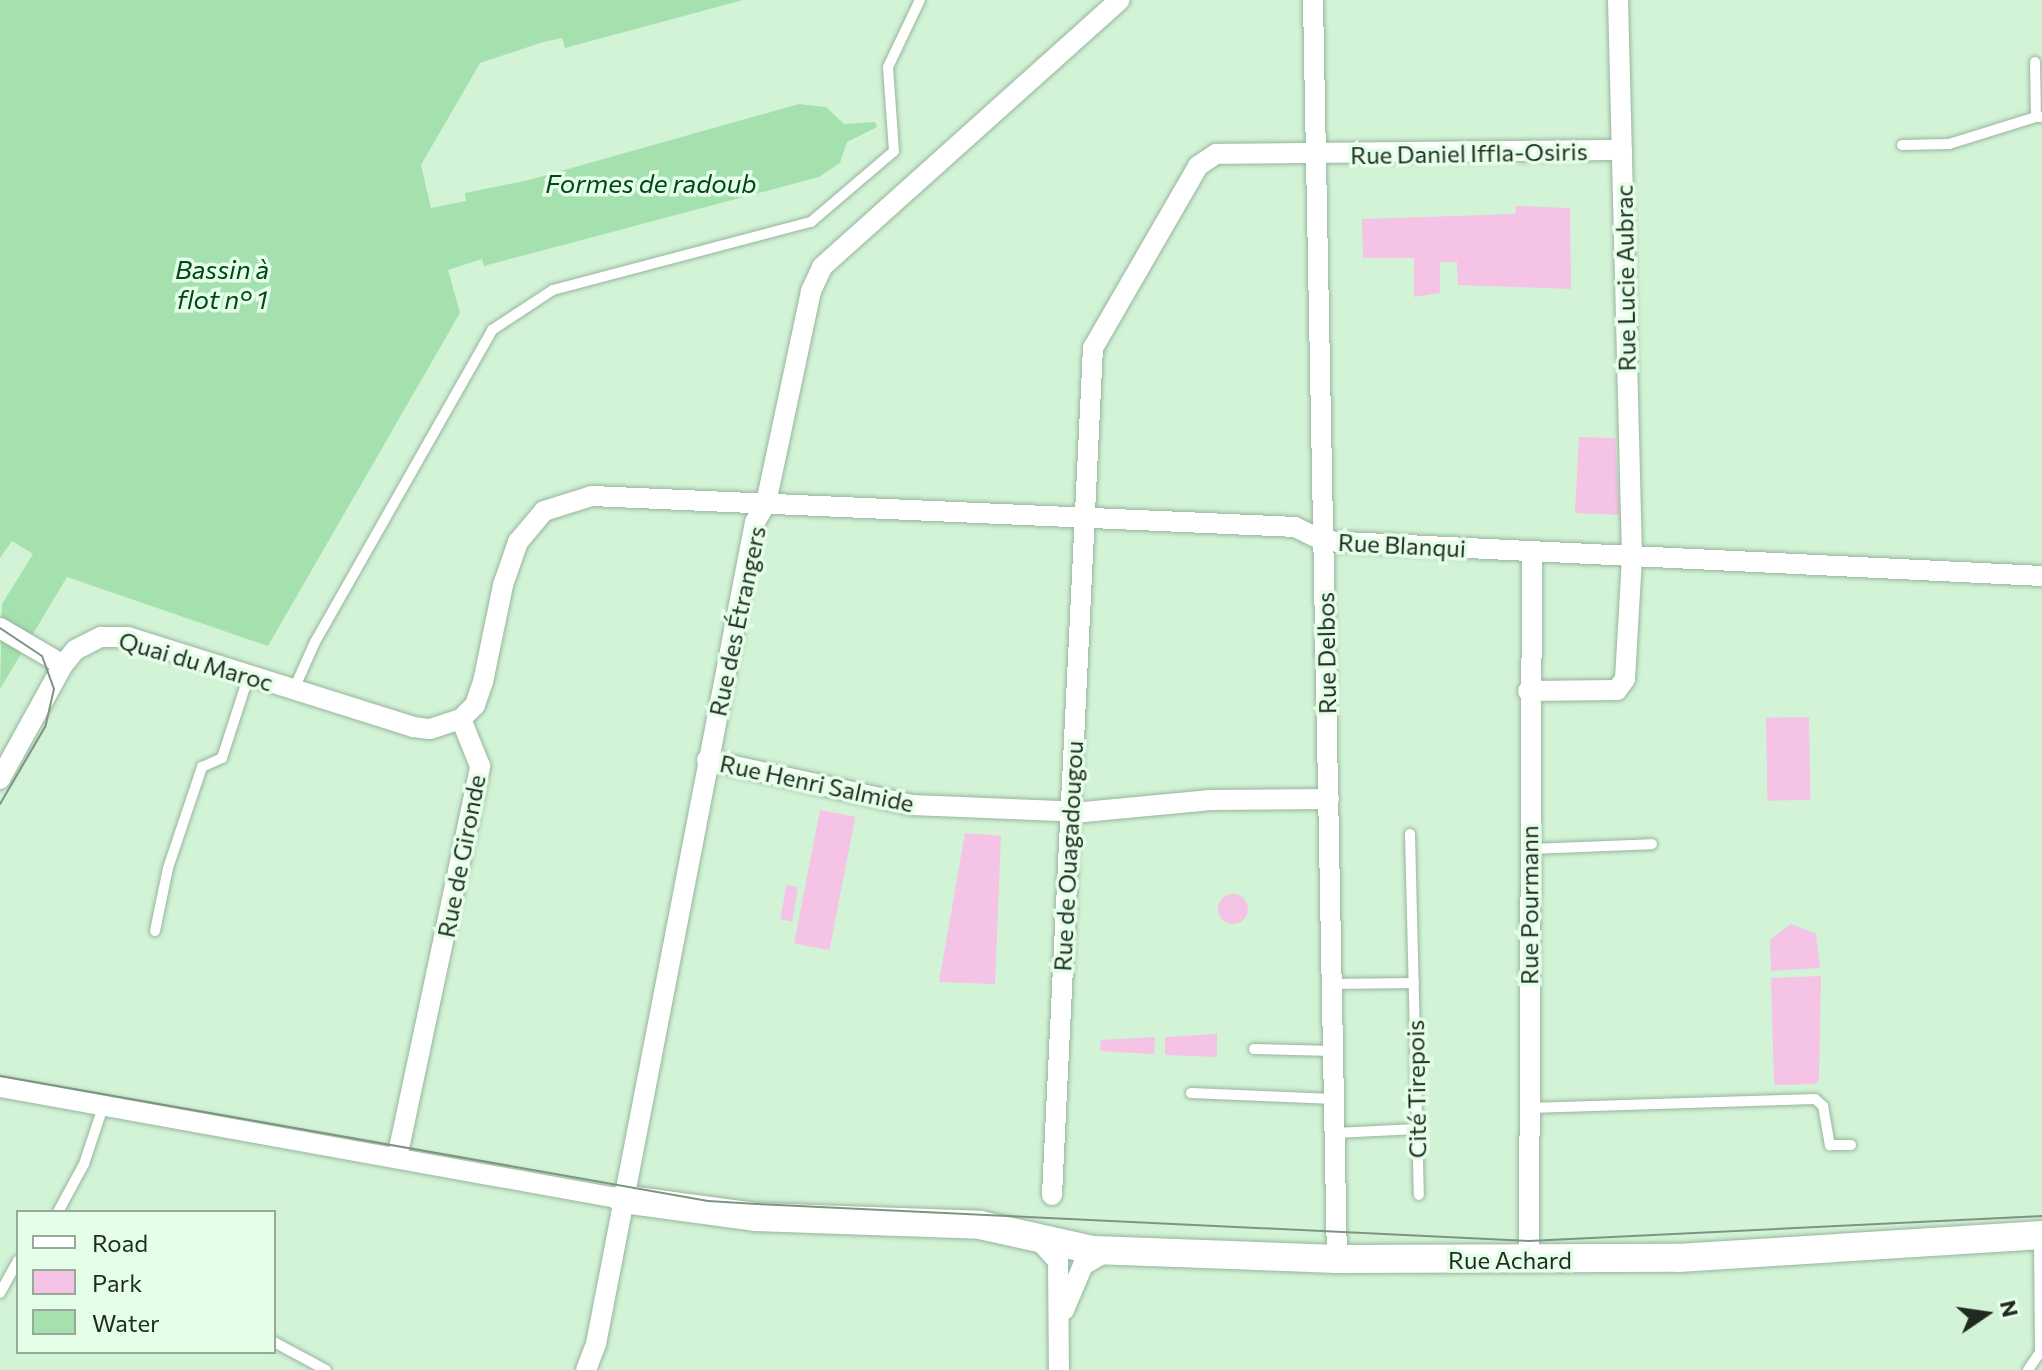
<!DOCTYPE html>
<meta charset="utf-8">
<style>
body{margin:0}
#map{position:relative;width:2042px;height:1370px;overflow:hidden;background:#d3f3d7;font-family:Commissioner,sans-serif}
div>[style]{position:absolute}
.green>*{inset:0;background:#f4c3e6;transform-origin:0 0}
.round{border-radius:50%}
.water>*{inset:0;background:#a5e1ae}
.roads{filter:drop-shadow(0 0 2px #97b59c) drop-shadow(0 0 2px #97b59c)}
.lane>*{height:10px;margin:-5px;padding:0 5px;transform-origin:5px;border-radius:5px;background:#fff}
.street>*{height:20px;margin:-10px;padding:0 10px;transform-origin:10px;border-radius:10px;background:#fff}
.secondary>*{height:28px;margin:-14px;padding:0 14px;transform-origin:14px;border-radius:14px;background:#fff}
.tram>*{height:2px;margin:-1px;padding:0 1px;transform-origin:1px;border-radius:1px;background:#7d9480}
span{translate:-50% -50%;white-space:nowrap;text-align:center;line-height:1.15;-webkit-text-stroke:7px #e5fee8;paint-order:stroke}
.street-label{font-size:24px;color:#1f2b21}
.water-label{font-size:26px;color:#00471a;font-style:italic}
.legend{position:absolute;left:16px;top:1210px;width:260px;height:144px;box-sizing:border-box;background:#e5fee8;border:2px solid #96aa98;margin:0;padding:10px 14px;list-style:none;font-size:24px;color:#1f2b21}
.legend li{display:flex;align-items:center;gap:16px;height:40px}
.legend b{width:40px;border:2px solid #96aa98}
.north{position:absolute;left:1946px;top:1274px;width:80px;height:80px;-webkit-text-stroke:6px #e5fee8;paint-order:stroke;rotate:77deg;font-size:22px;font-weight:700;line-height:32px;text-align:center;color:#1f2b21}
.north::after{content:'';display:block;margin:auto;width:28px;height:36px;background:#1f2b21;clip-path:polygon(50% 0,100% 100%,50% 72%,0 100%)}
</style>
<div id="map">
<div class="green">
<i style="clip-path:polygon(1516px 206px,1570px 208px,1571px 289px,1458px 285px,1457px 262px,1440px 262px,1440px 293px,1414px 297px,1414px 258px,1363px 258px,1362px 219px,1515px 214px)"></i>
<i style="clip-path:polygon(1579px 437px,1615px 438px,1620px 515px,1575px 513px)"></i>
<i style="left:1809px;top:717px;width:83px;height:43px;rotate:89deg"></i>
<i style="left:820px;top:810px;width:36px;height:136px;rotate:11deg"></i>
<i style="clip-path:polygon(965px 833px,1001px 836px,995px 984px,939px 982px)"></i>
<i style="left:786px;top:885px;width:12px;height:35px;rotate:9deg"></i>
<i class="round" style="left:1218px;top:894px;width:30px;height:30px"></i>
<i style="clip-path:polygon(1791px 924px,1816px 934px,1820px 968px,1771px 971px,1770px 940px)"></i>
<i style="clip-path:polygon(1821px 976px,1819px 1079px,1816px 1084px,1774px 1085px,1771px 978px)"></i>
<i style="clip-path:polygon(1217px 1034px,1217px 1057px,1165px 1055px,1165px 1037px)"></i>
<i style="clip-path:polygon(1155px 1037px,1154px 1054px,1100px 1051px,1101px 1040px)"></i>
</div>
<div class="water">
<i style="clip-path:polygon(0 0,743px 0,565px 48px,562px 38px,543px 42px,480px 63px,421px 165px,431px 208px,466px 201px,465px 193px,529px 180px,799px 104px,826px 107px,844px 124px,875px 122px,877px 127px,847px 142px,840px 163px,819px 177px,484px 266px,482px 259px,448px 270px,460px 313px,268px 646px,67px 577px,0 689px,2px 604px,33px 554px,12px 541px,0 558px)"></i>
</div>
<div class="roads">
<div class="lane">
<i style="left:2035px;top:62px;width:55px;rotate:89deg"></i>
<i style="left:2036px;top:117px;width:6px"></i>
<i style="left:1902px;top:145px;width:47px;rotate:-1.2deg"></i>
<i style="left:1949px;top:144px;width:91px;rotate:-17.2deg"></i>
<i style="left:294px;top:689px;width:51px;rotate:-65.9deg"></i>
<i style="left:315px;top:642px;width:359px;rotate:-60.4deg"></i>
<i style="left:492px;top:330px;width:73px;rotate:-33.3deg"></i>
<i style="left:553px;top:290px;width:267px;rotate:-14.8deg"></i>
<i style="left:811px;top:222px;width:109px;rotate:-40.5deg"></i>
<i style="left:894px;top:151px;width:84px;rotate:-94.1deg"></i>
<i style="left:888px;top:67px;width:74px;rotate:-64.5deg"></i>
<i style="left:1410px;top:834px;width:361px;rotate:88.6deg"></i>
<i style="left:1530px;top:849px;width:122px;rotate:-2.3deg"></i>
<i style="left:155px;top:931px;width:64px;rotate:-78.3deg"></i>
<i style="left:168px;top:868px;width:107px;rotate:-71.4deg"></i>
<i style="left:202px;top:767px;width:22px;rotate:-24deg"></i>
<i style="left:222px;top:758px;width:87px;rotate:-72deg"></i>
<i style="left:1332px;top:984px;width:82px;rotate:-0.7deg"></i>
<i style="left:1254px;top:1049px;width:79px;rotate:1.5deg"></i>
<i style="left:1191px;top:1093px;width:143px;rotate:2.4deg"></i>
<i style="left:1529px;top:1108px;width:286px;rotate:-1.8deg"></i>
<i style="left:1815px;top:1099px;width:11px;rotate:41deg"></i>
<i style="left:1823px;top:1106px;width:40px;rotate:80deg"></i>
<i style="left:1830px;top:1145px;width:21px"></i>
<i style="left:1335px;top:1133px;width:82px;rotate:-2.8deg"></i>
<i style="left:58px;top:1212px;width:55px;rotate:-61.6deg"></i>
<i style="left:84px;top:1164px;width:60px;rotate:-71.6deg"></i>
<i style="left:0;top:1293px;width:37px;rotate:-61deg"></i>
<i style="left:274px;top:1342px;width:59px;rotate:28.3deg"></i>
<i style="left:2028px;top:1370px;width:22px;rotate:-56deg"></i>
<i style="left:2040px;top:1352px;width:115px;rotate:-90.5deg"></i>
</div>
<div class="street">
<i style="left:1313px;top:0;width:1259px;rotate:88.91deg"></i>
<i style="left:0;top:628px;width:73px;rotate:30.4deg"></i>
<i style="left:1528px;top:691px;width:89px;rotate:-0.6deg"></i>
<i style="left:1617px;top:690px;width:14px;rotate:-54deg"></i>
<i style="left:1625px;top:679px;width:123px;rotate:-86.7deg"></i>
<i style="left:1632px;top:556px;width:556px;rotate:-91.44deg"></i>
<i style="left:707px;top:760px;width:210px;rotate:12.4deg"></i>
<i style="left:912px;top:805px;width:172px;rotate:2.3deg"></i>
<i style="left:1084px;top:812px;width:127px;rotate:-5.4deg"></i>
<i style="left:1210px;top:800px;width:119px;rotate:-0.5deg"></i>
<i style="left:0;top:779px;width:130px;rotate:-61.1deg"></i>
<i style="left:63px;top:665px;width:19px;rotate:-51deg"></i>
<i style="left:75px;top:650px;width:29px;rotate:-27deg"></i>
<i style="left:101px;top:637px;width:27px"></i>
<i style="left:128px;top:637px;width:299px;rotate:17.5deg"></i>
<i style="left:413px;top:727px;width:17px;rotate:7deg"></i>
<i style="left:430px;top:729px;width:33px;rotate:-18deg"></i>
<i style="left:461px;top:719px;width:20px;rotate:-45deg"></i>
<i style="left:475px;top:705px;width:24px;rotate:-71deg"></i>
<i style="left:483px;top:682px;width:99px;rotate:-78.3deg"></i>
<i style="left:503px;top:585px;width:46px;rotate:-70.8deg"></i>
<i style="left:518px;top:542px;width:40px;rotate:-50deg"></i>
<i style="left:544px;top:511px;width:50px;rotate:-17.4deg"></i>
<i style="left:592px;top:496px;width:704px;rotate:2.52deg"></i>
<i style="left:1295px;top:527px;width:32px;rotate:26deg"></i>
<i style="left:1324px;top:541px;width:719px;rotate:2.79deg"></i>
<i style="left:0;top:1087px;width:632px;rotate:10.21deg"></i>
<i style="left:397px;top:1158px;width:401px;rotate:-78deg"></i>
<i style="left:480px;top:766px;width:51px;rotate:-112deg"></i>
<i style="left:1052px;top:1195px;width:848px;rotate:-87.23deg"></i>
<i style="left:1093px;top:348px;width:210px;rotate:-60deg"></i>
<i style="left:1198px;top:166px;width:22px;rotate:-34deg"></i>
<i style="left:1216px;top:154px;width:406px;rotate:-0.6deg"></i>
<i style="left:1040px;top:1241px;width:27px;rotate:48deg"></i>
<i style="left:1058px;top:1261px;width:109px;rotate:89.5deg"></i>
<i style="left:1529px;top:1259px;width:708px;rotate:-89.76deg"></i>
<i style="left:1064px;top:1310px;width:49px;rotate:-67.1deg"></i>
<i style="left:1083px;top:1265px;width:30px;rotate:-30deg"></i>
<i style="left:586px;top:1370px;width:28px;rotate:-69deg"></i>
<i style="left:596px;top:1344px;width:837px;rotate:-79.05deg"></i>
<i style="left:755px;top:522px;width:22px;rotate:-60deg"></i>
<i style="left:766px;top:503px;width:217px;rotate:-78deg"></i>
<i style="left:811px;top:291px;width:26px;rotate:-65deg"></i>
<i style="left:822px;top:267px;width:400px;rotate:-41.9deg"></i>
</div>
<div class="secondary">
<i style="left:622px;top:1199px;width:134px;rotate:7.7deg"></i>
<i style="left:755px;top:1217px;width:225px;rotate:2deg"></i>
<i style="left:980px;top:1225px;width:116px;rotate:12.5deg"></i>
<i style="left:1093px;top:1250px;width:244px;rotate:2.1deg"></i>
<i style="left:1337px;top:1259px;width:341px;rotate:-0.2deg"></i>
<i style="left:1678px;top:1258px;width:365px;rotate:-3.6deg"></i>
</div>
</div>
<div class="tram">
<i style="left:0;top:628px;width:50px;rotate:33.7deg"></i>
<i style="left:42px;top:656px;width:35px;rotate:70deg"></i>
<i style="left:54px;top:689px;width:39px;rotate:103deg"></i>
<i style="left:45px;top:727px;width:89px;rotate:120.3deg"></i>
<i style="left:0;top:1076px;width:719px;rotate:10.01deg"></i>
<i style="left:708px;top:1201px;width:49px;rotate:3.5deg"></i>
<i style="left:757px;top:1204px;width:773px;rotate:2.74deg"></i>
<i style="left:1529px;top:1241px;width:514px;rotate:-2.79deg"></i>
</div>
<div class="street-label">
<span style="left:1469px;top:153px;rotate:-1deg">Rue Daniel Iffla-Osiris</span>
<span style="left:1625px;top:278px;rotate:-91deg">Rue Lucie Aubrac</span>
<span style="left:1402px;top:545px;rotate:3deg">Rue Blanqui</span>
<span style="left:737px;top:621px;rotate:-78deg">Rue des Étrangers</span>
<span style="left:1326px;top:653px;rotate:-91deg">Rue Delbos</span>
<span style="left:196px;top:661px;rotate:16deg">Quai du Maroc</span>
<span style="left:817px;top:783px;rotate:12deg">Rue Henri Salmide</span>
<span style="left:461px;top:856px;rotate:-79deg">Rue de Gironde</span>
<span style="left:1068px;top:856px;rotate:-87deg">Rue de Ouagadougou</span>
<span style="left:1529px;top:905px;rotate:-90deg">Rue Pourmann</span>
<span style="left:1416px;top:1089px;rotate:-91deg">Cité Tirepois</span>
<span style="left:1510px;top:1260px">Rue Achard</span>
</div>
<div class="water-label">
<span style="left:651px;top:183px">Formes de radoub</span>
<span style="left:222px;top:284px">Bassin à<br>flot n° 1</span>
</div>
<ul class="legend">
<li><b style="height:10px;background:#fff"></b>Road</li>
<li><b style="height:22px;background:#f4c3e6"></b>Park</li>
<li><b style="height:22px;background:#a5e1ae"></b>Water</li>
</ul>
<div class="north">N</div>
</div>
